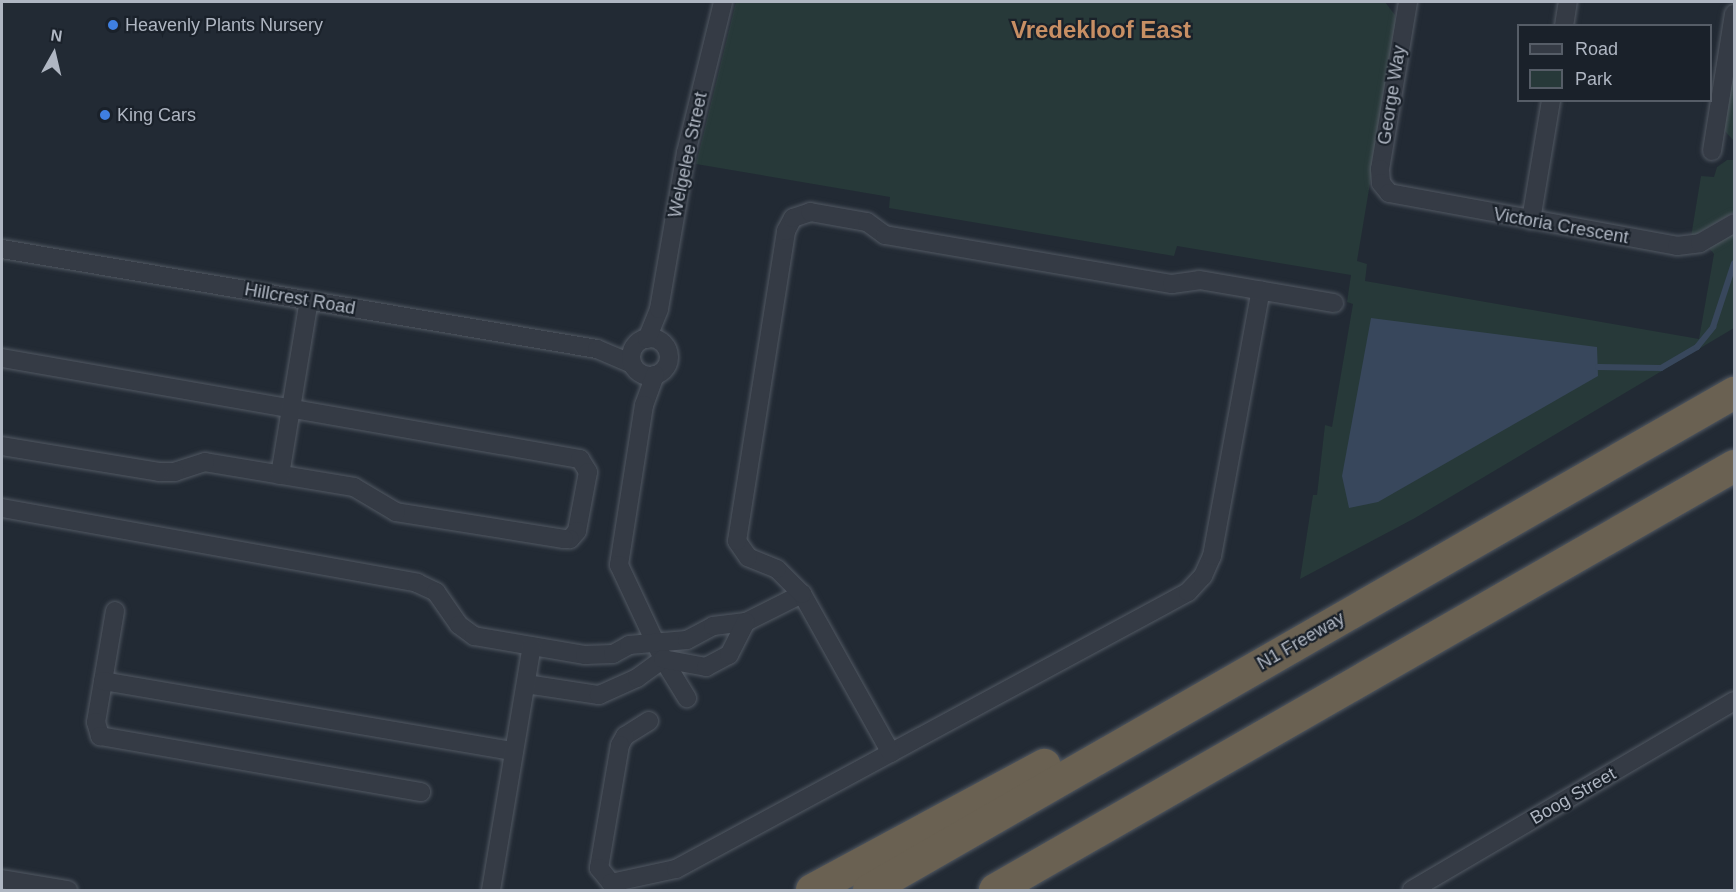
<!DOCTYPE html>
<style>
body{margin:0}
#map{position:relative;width:1736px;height:892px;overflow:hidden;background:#222a34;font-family:Arial,sans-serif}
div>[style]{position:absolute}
.green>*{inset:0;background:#273939}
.water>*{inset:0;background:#38475c}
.stream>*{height:6px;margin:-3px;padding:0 3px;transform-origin:3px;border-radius:3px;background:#38475c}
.roads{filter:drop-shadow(0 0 2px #525963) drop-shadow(0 0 2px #525963)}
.street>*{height:18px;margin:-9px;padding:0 9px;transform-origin:9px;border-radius:9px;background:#353b45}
.street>.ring{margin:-9px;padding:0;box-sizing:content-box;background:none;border:18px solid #353b45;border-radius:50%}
.highway>*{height:32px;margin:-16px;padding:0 16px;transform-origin:16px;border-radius:16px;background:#6a6152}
.dots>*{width:16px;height:16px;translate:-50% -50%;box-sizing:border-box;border:3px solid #1a212a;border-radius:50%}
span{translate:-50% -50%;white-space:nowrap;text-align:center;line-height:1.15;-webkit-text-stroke:4.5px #1a212a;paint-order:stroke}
.poi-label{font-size:18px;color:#afb6c2}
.left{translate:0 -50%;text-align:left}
.street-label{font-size:18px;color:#afb6c2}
.district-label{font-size:24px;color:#c88f64;font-weight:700}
.frame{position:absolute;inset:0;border:3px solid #afb6c2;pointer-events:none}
.legend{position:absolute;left:1517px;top:24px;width:195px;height:78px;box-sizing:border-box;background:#1a212a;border:2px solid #565d67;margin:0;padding:8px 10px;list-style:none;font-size:18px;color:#afb6c2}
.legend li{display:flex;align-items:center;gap:12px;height:30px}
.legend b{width:30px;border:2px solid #565d67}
.north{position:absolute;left:24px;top:24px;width:60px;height:60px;-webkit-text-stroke:4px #1a212a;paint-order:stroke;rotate:8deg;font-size:16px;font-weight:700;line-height:24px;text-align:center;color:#afb6c2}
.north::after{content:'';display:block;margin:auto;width:21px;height:27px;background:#afb6c2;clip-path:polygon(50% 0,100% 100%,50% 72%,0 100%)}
</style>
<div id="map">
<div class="green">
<i style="clip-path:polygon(736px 2px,1385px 2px,1395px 15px,1396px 28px,1357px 261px,1367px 264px,1365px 281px,1699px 339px,1714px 254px,1709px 248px,1734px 232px,1734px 328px,1415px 518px,1300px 579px,1313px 495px,1317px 495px,1325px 425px,1332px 427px,1353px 304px,1347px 302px,1351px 275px,1177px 246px,1174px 256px,889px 208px,890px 197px,696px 164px)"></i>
<i style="clip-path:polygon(1734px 59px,1734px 141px,1724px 130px)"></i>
<i style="clip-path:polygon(1727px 160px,1734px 160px,1734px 212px,1691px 237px,1701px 176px,1714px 177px,1717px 167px)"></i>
</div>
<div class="water">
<i style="clip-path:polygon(1371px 318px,1597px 347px,1598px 376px,1378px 502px,1349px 508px,1342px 476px)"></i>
</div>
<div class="stream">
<i style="left:1598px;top:367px;width:63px;rotate:0.9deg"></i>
<i style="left:1661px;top:368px;width:42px;rotate:-30.3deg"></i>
<i style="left:1697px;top:347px;width:26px;rotate:-51deg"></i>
<i style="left:1713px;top:327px;width:67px;rotate:-71.8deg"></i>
</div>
<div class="roads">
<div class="street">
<i style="left:1408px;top:2px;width:169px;rotate:99.5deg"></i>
<i style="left:1380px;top:169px;width:14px;rotate:86deg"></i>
<i style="left:1381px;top:183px;width:13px;rotate:51deg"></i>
<i style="left:1389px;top:193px;width:293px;rotate:10.4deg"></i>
<i style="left:1677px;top:246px;width:23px;rotate:-7deg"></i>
<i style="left:1700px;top:243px;width:39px;rotate:-30deg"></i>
<i style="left:1564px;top:26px;width:24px;rotate:-81deg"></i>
<i style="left:1712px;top:151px;width:139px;rotate:-80.9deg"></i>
<i style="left:1531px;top:220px;width:122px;rotate:-80.5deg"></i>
<i style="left:2px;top:249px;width:603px;rotate:9.54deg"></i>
<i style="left:597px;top:349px;width:38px;rotate:23deg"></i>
<i class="ring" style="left:631px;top:338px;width:20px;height:20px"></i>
<i style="left:647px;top:339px;width:32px;rotate:-68deg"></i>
<i style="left:659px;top:309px;width:158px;rotate:-80.2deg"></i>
<i style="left:686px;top:153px;width:155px;rotate:-76.2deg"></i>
<i style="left:2px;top:358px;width:587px;rotate:9.91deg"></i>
<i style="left:580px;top:459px;width:15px;rotate:58deg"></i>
<i style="left:588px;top:472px;width:60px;rotate:100.6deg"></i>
<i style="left:577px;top:531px;width:11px;rotate:131deg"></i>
<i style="left:570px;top:539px;width:6px;rotate:180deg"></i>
<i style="left:564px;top:539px;width:170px;rotate:-170.9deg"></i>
<i style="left:396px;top:512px;width:49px;rotate:-149.2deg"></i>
<i style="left:354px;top:487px;width:151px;rotate:-170.5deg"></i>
<i style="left:205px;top:462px;width:32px;rotate:162deg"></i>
<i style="left:175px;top:472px;width:16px;rotate:180deg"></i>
<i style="left:159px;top:472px;width:159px;rotate:-170.6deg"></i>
<i style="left:655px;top:375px;width:32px;rotate:110deg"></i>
<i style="left:644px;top:405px;width:162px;rotate:98.9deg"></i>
<i style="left:619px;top:565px;width:104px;rotate:64.9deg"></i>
<i style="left:663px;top:659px;width:46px;rotate:58.4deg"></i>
<i style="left:280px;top:475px;width:177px;rotate:-80.6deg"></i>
<i style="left:2px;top:508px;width:422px;rotate:10.2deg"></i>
<i style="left:417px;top:583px;width:21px;rotate:25deg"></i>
<i style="left:436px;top:592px;width:40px;rotate:55.1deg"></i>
<i style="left:459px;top:625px;width:19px;rotate:36deg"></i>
<i style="left:474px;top:636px;width:113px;rotate:9.7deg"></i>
<i style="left:585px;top:655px;width:28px;rotate:-2deg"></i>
<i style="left:613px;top:654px;width:18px;rotate:-29deg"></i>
<i style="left:629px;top:645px;width:58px;rotate:-4.9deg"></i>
<i style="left:687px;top:640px;width:30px;rotate:-28deg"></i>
<i style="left:713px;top:626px;width:33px;rotate:-7deg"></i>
<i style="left:746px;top:622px;width:63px;rotate:-26.6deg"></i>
<i style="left:115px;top:611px;width:113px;rotate:99.7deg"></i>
<i style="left:96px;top:722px;width:15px;rotate:74deg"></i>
<i style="left:100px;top:736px;width:326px;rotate:9.9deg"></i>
<i style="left:103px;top:681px;width:417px;rotate:9.7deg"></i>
<i style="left:526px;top:684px;width:74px;rotate:8.6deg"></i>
<i style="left:599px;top:695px;width:42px;rotate:-24.1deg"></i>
<i style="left:637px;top:678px;width:32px;rotate:-36deg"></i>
<i style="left:663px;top:659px;width:44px;rotate:10.5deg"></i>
<i style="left:706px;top:667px;width:26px;rotate:-28deg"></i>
<i style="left:729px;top:655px;width:37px;rotate:-63deg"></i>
<i style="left:649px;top:721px;width:28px;rotate:148deg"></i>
<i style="left:625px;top:736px;width:10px;rotate:119deg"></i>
<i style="left:620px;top:745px;width:125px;rotate:99.7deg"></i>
<i style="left:599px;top:868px;width:19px;rotate:51deg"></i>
<i style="left:611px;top:883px;width:66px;rotate:-12.2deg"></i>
<i style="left:676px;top:869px;width:582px;rotate:-28.41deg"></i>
<i style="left:1188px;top:592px;width:22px;rotate:-47deg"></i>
<i style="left:1203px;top:576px;width:22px;rotate:-66deg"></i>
<i style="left:1212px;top:556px;width:270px;rotate:-79.6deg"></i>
<i style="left:891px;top:753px;width:182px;rotate:-119.2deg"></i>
<i style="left:802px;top:594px;width:35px;rotate:-135deg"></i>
<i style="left:777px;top:569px;width:31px;rotate:-158deg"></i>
<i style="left:748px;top:557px;width:19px;rotate:-125deg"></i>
<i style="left:737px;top:541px;width:314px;rotate:-81deg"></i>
<i style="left:786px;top:231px;width:15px;rotate:-62deg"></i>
<i style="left:793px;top:218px;width:18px;rotate:-19deg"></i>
<i style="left:810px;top:212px;width:58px;rotate:10deg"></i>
<i style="left:867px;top:222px;width:22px;rotate:36deg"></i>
<i style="left:885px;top:235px;width:291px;rotate:9.7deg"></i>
<i style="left:1172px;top:284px;width:27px;rotate:-8deg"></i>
<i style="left:1199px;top:280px;width:137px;rotate:9.7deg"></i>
<i style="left:2px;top:879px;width:67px;rotate:9.5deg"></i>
<i style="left:491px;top:890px;width:247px;rotate:-80.5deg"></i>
<i style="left:1412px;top:890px;width:373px;rotate:-30.4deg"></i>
</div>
<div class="highway">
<i style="left:812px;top:890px;width:264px;rotate:-28.3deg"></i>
<i style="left:869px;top:890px;width:998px;rotate:-29.88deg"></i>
<i style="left:995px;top:890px;width:852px;rotate:-29.84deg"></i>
</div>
</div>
<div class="dots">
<i style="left:113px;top:25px;background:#3f7fe0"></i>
<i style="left:105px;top:115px;background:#3f7fe0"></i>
</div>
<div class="poi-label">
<span class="left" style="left:125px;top:25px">Heavenly Plants Nursery</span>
<span class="left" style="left:117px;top:115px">King Cars</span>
</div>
<div class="street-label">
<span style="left:1392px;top:95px;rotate:-81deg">George Way</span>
<span style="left:688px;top:155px;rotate:-78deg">Welgelee Street</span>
<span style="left:1561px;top:226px;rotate:10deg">Victoria Crescent</span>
<span style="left:300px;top:299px;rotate:10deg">Hillcrest Road</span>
<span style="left:1301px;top:641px;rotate:-30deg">N1 Freeway</span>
<span style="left:1573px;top:796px;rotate:-30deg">Boog Street</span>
</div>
<div class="district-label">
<span style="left:1101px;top:30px">Vredekloof East</span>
</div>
<div class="frame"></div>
<ul class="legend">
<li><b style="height:8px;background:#353b45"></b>Road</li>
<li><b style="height:16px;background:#273939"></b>Park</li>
</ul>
<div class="north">N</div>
</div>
